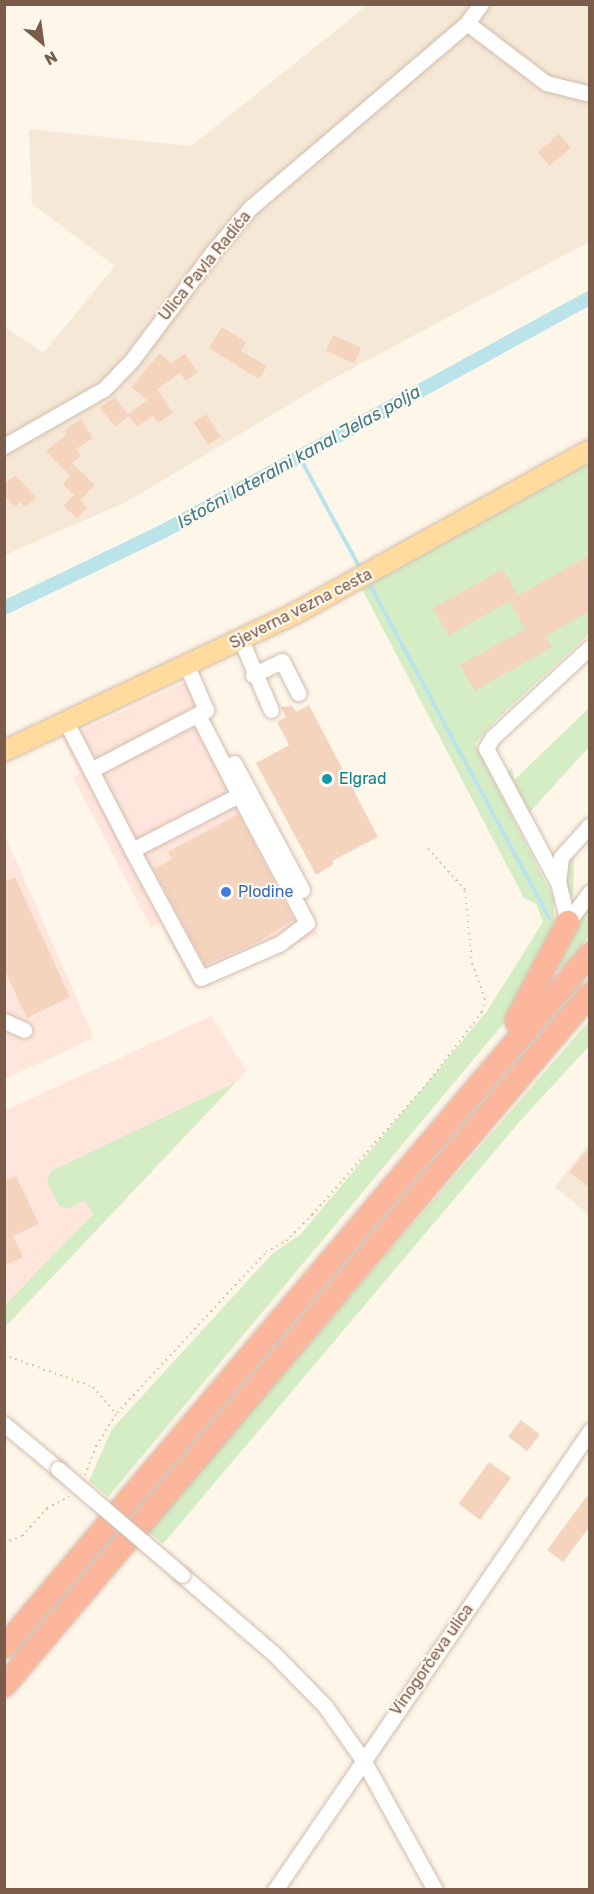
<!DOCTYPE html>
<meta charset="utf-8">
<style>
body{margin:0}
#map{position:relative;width:594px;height:1894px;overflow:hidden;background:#fef6e9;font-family:Rubik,sans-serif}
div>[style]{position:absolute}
.residential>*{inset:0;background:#f6e8d6}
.commercial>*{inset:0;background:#ffe6dc}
.green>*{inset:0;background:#d5edc5}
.stream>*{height:4px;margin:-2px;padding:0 2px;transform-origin:2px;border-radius:2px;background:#bbe3ea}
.canal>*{height:14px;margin:-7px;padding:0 7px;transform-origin:7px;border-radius:7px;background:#bbe3ea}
.building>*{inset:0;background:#f5d4be;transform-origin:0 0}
.path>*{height:2px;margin-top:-1px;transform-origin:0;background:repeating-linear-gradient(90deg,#dbb8a0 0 1.5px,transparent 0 6px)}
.roads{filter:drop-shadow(0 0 2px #d2bdad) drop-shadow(0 0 2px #d2bdad)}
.minor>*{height:15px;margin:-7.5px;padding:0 7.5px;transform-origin:7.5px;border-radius:7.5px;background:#fff}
.major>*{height:20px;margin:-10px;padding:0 10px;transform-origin:10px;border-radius:10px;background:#ffdc9e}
.highway>*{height:22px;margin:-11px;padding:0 11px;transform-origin:11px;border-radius:11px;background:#fbb69c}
.bridges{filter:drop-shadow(0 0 2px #d2bdad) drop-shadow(0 0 2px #d2bdad)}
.minor-bridge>*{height:15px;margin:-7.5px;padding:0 7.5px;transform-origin:7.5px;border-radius:7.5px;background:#fff}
.dots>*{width:16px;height:16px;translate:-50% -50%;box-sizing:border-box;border:3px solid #fff9f0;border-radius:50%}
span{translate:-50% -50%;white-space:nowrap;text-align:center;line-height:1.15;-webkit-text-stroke:4.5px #fff9f0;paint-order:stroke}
.street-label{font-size:16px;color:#7b5b4a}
.culture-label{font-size:16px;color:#0d838f}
.left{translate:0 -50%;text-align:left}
.shop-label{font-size:16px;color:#366cbe}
.water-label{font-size:18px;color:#3f7b88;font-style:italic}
.frame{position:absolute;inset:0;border:6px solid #7b5b4a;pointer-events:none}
.north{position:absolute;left:12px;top:12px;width:60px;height:60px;-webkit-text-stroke:4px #fff9f0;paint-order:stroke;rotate:151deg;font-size:16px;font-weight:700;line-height:24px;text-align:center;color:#7b5b4a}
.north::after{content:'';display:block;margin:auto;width:21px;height:27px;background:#7b5b4a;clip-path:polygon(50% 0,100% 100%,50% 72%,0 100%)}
</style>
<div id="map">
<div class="residential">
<i style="clip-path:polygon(368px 5px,589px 5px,589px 242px,327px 382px,126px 502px,5px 555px,4px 326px,43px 353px,115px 266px,32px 204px,29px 129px,191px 146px)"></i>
<i style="clip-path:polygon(589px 1143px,589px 1215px,555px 1187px)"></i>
</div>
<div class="commercial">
<i style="clip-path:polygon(186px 682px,318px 934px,197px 990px,160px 923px,151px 928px,73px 777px,80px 773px,63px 739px)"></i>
<i style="clip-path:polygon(4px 833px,94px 1038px,5px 1079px,4px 1079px)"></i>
<i style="clip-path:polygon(211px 1016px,247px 1071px,5px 1327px,4px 1111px)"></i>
</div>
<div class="green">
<i style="clip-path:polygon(589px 463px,589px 634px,494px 722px,475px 744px,554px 899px,554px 931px,508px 1018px,108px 1497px,89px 1481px,112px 1429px,272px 1254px,301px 1234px,487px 1011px,543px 922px,536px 904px,524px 898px,362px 589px)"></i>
<i style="clip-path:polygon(589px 708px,589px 747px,527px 815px,506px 773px,512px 768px,514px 780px)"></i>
<i style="clip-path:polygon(569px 855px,574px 855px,573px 897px,567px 891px,563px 874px)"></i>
<i style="clip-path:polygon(589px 904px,589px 936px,560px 971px,552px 967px)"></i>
<i style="clip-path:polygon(589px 1021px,589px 1046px,521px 1120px,163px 1544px,147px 1530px)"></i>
<i style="clip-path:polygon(235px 1083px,5px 1327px,5px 1305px,93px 1214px,84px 1200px,69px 1209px,59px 1206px,47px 1182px,51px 1171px)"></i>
</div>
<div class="stream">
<i style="left:300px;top:458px;width:123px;rotate:61.4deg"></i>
<i style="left:371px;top:587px;width:376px;rotate:61.7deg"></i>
</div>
<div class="canal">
<i style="left:4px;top:608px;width:175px;rotate:-25.7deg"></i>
<i style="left:162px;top:532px;width:488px;rotate:-28.7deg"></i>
</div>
<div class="building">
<i style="left:559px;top:134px;width:18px;height:28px;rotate:49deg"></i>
<i style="clip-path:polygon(222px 327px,246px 342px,241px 351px,267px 366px,259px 379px,209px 348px)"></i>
<i style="left:333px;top:335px;width:31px;height:17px;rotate:25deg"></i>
<i style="clip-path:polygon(160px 353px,171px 363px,185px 354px,198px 372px,186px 381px,180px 373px,157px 389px,173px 413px,158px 423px,153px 416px,137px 427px,129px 416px,115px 427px,100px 408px,115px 397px,128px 414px,148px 400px,131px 387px)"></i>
<i style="left:206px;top:414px;width:27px;height:15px;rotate:57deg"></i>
<i style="clip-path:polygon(81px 419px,93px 438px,76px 449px,81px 456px,72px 463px,95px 485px,80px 500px,87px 508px,77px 518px,63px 506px,74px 495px,63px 484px,70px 476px,46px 451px,67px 434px,64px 430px)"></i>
<i style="clip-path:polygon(15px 475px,36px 497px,26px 507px,20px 502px,15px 507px,4px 495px,4px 485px)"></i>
<i style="clip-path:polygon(590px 555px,590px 611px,546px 636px,552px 647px,475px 691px,460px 665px,525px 629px,510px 601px,448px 636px,433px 608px,503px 569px,518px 595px)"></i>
<i style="clip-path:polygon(309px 705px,378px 837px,332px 861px,334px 864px,316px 875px,256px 763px,289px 745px,277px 722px,286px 717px,281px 707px,293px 706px,296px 712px)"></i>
<i style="clip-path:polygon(238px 814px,294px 920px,258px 942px,205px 965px,154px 869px,172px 859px,168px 852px)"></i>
<i style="clip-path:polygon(15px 877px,70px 997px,27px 1018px,4px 969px,4px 882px)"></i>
<i style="clip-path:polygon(590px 1147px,590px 1188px,569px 1172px)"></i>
<i style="clip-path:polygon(16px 1176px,39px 1224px,13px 1236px,23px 1257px,4px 1266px,4px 1181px)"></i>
<i style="left:521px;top:1420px;width:24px;height:21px;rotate:38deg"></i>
<i style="left:489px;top:1462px;width:27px;height:52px;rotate:36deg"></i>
<i style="clip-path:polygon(590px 1492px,590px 1526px,563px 1562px,547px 1550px)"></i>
</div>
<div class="path">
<i style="left:4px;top:1355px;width:95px;rotate:19.8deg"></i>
<i style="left:93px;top:1387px;width:35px;rotate:49deg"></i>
<i style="left:85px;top:1475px;width:31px;rotate:-69deg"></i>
<i style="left:96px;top:1446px;width:39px;rotate:-58deg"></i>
<i style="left:117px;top:1413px;width:219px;rotate:-47.2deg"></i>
<i style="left:266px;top:1252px;width:23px;rotate:-29deg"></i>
<i style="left:286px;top:1241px;width:37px;rotate:-45deg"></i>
<i style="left:312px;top:1215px;width:179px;rotate:-48.8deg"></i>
<i style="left:430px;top:1080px;width:86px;rotate:-52.6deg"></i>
<i style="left:482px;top:1012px;width:13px;rotate:-77deg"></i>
<i style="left:485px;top:999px;width:37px;rotate:-110deg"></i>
<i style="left:472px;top:964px;width:74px;rotate:-95.4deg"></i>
<i style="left:465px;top:890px;width:59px;rotate:-131.6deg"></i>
<i style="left:4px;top:1543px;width:19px;rotate:-21deg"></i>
<i style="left:22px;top:1536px;width:38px;rotate:-48deg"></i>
<i style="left:47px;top:1508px;width:25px;rotate:-27deg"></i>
</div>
<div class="roads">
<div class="minor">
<i style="left:467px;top:23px;width:99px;rotate:37.2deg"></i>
<i style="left:546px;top:83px;width:45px;rotate:14deg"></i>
<i style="left:4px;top:446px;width:115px;rotate:-29.7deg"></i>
<i style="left:104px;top:389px;width:40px;rotate:-46deg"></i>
<i style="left:132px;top:360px;width:134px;rotate:-53.2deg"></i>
<i style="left:212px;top:253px;width:59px;rotate:-49.8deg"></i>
<i style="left:250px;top:208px;width:285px;rotate:-40.4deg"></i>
<i style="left:467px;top:23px;width:24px;rotate:-54deg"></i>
<i style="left:241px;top:640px;width:76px;rotate:66.8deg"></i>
<i style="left:253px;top:675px;width:32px;rotate:-26deg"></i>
<i style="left:282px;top:661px;width:36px;rotate:63deg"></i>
<i style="left:66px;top:722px;width:144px;rotate:62.7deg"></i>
<i style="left:132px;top:850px;width:120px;rotate:-27.2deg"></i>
<i style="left:239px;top:795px;width:90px;rotate:-117.1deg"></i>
<i style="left:234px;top:763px;width:144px;rotate:61.8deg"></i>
<i style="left:91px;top:770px;width:130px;rotate:-27.6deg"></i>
<i style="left:206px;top:710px;width:48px;rotate:-113.4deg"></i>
<i style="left:132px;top:850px;width:145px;rotate:61.7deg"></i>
<i style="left:201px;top:978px;width:85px;rotate:-23.6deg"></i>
<i style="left:279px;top:944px;width:35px;rotate:-37deg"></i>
<i style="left:307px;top:923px;width:145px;rotate:-118deg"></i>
<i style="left:558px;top:882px;width:25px;rotate:-83deg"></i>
<i style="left:561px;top:857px;width:43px;rotate:-47.8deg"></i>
<i style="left:568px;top:922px;width:38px;rotate:-104deg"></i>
<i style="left:559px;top:885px;width:155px;rotate:-118.1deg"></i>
<i style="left:486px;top:748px;width:13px;rotate:-58deg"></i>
<i style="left:493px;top:737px;width:132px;rotate:-42.9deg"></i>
<i style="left:568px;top:922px;width:37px;rotate:-54deg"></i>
<i style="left:4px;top:1021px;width:22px;rotate:24deg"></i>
<i style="left:4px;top:1424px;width:70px;rotate:39.8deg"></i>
<i style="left:182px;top:1575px;width:120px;rotate:40.6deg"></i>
<i style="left:273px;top:1653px;width:74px;rotate:45.5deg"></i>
<i style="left:325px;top:1706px;width:66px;rotate:54.9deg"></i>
<i style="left:363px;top:1760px;width:149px;rotate:61deg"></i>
<i style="left:275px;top:1890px;width:557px;rotate:-55.54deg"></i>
</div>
<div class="major">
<i style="left:4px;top:751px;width:323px;rotate:-25.3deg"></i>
<i style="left:296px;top:613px;width:336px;rotate:-29deg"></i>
</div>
<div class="highway">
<i style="left:516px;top:1021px;width:112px;rotate:-62.3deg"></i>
<i style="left:4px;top:1647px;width:908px;rotate:-49.78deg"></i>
<i style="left:4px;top:1686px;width:907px;rotate:-49.74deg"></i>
</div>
</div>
<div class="bridges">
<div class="minor-bridge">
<i style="left:58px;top:1469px;width:163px;rotate:40.5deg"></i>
</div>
</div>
<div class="dots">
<i style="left:327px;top:779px;background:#0f9aa8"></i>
<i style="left:226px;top:892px;background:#3f7fe0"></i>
</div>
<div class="street-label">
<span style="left:205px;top:266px;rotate:-51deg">Ulica Pavla Radića</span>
<span style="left:301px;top:609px;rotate:-27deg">Sjeverna vezna cesta</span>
<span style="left:432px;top:1660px;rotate:-55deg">Vinogorčeva ulica</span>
</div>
<div class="culture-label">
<span class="left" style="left:339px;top:779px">Elgrad</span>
</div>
<div class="shop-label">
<span class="left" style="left:238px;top:892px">Plodine</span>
</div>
<div class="water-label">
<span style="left:299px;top:457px;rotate:-29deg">Istočni lateralni kanal Jelas polja</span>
</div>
<div class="frame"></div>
<div class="north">N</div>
</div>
